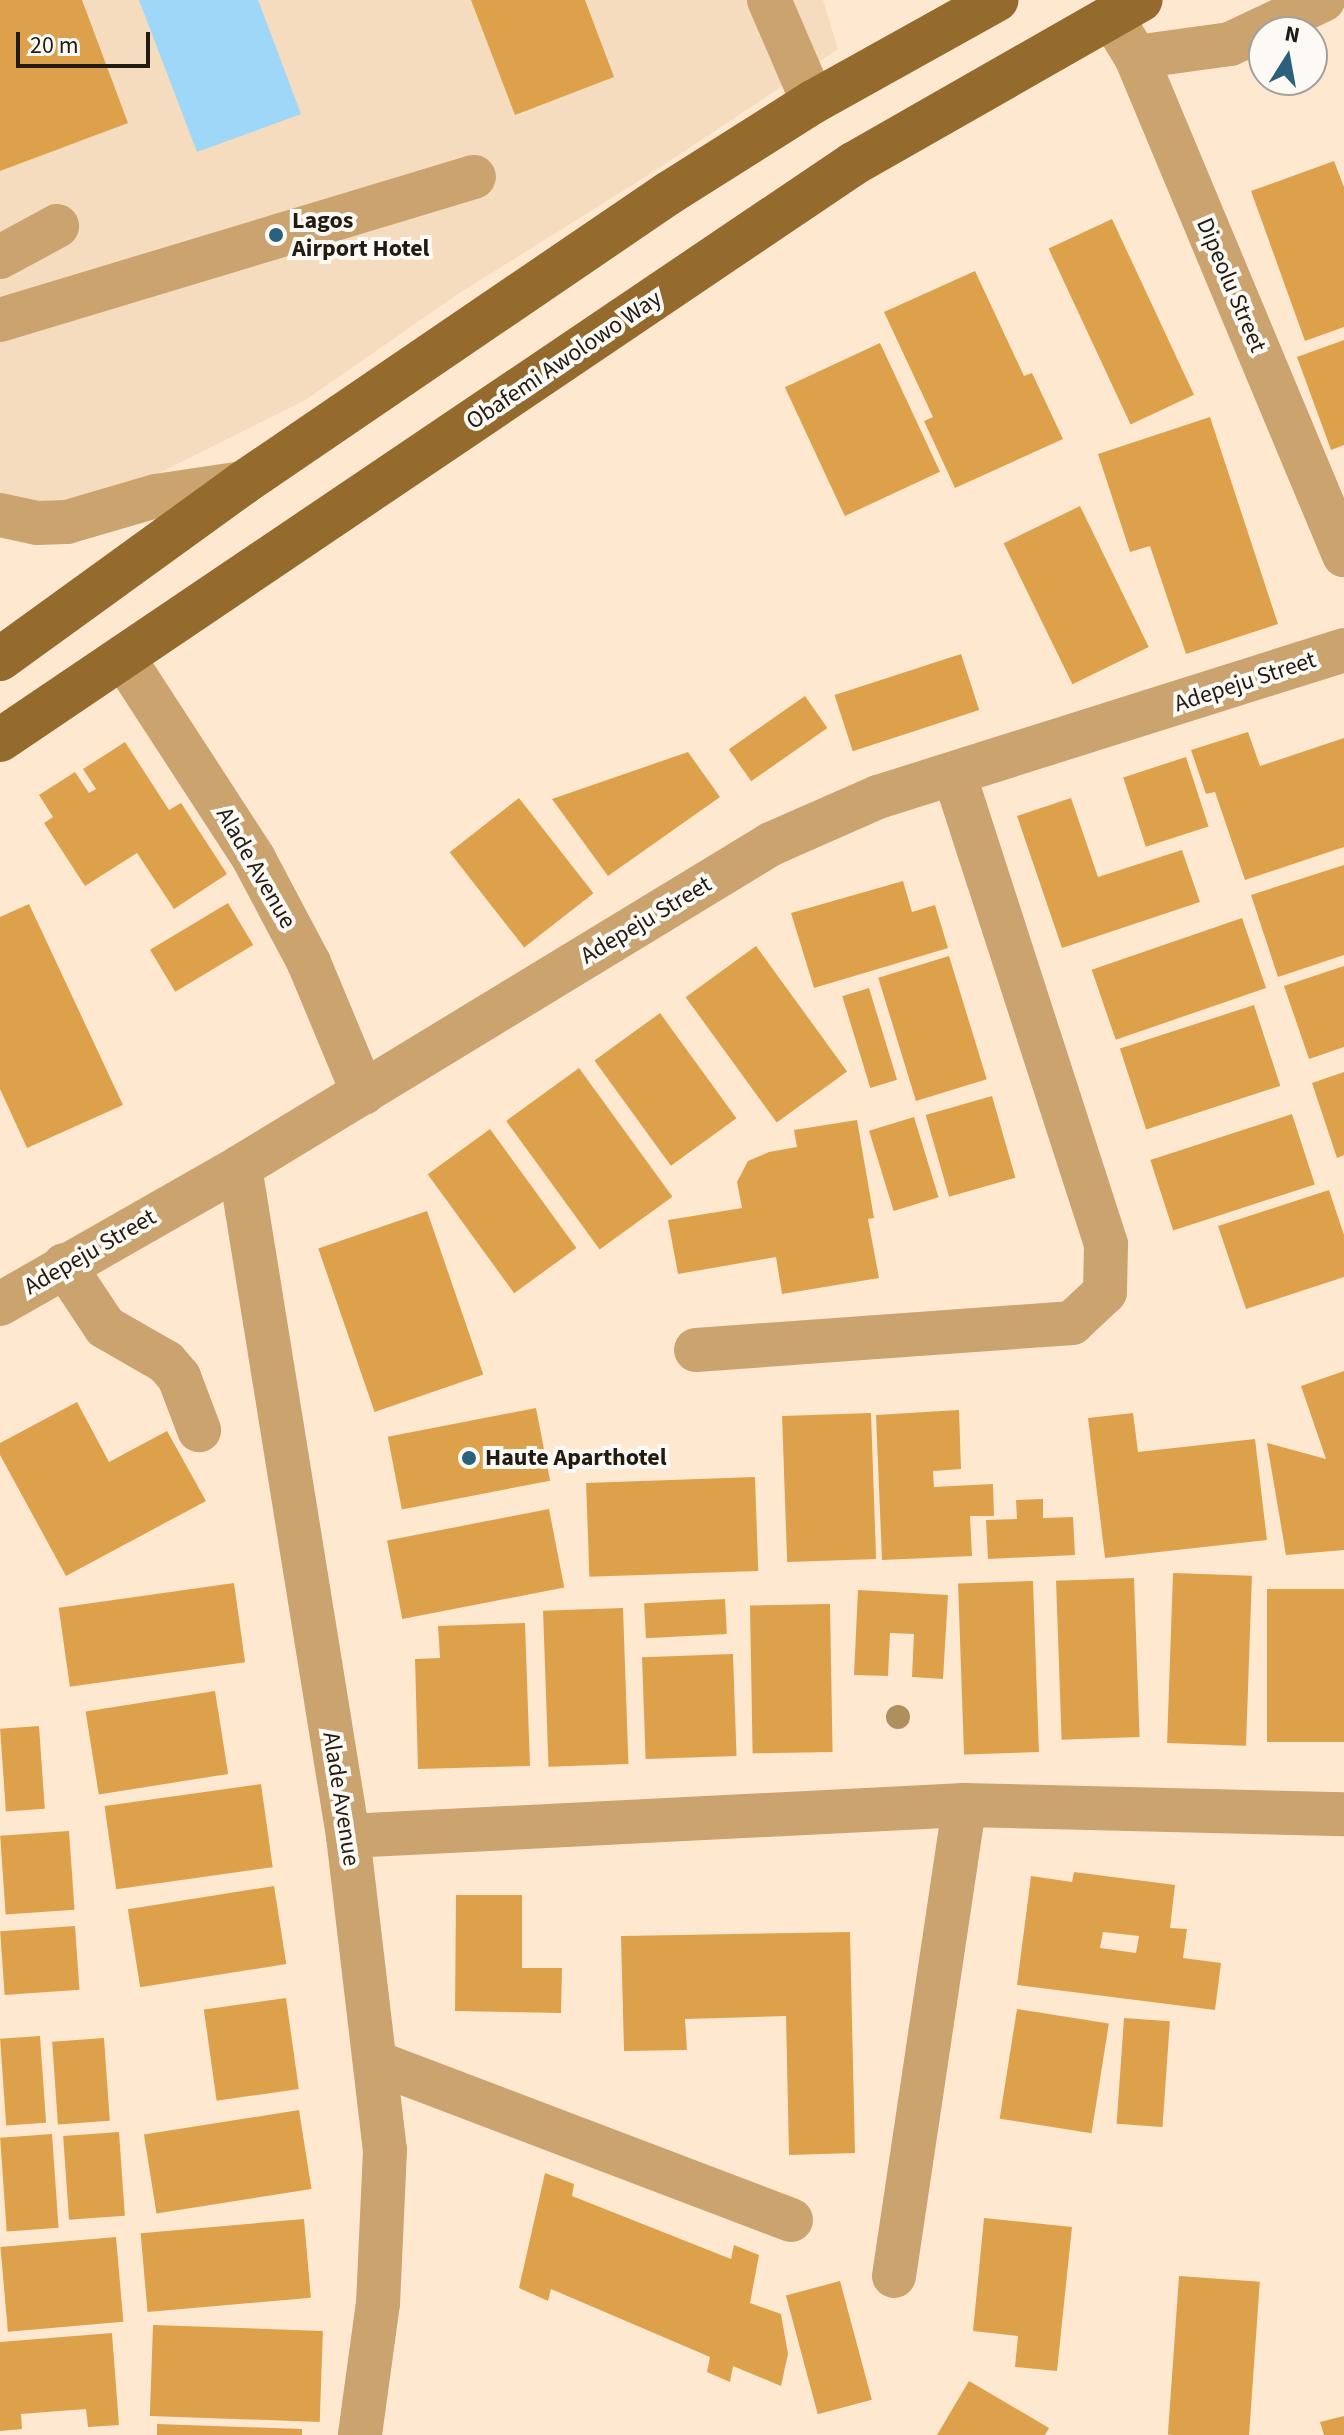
<!DOCTYPE html>
<style>
body{margin:0}
#map{position:relative;width:1344px;height:2435px;overflow:hidden;background:#fee9d0;font-family:"Source Sans 3",sans-serif}
div>[style]{position:absolute}
.built>*{inset:0;background:#f5dcbe}
.water>*{inset:0;background:#9ed7f7}
.building>*{inset:0;background:#dda14c;transform-origin:0 0}
.minor>*{height:44px;margin:-22px;padding:0 22px;transform-origin:22px;border-radius:22px;background:#caa36f}
.major>*{height:44px;margin:-22px;padding:0 22px;transform-origin:22px;border-radius:22px;background:#946a2d}
.trees>*{width:24px;height:24px;margin:-12px;border-radius:50%;background:#ae8f5e}
.dots>*{width:22px;height:22px;translate:-50% -50%;box-sizing:border-box;border:4px solid #fdf9f4;border-radius:50%}
span{translate:-50% -50%;white-space:nowrap;text-align:center;line-height:1.15;-webkit-text-stroke:8px #fdf9f4;paint-order:stroke}
.poi-label{font-size:24px;color:#221b12;font-weight:700}
.left{translate:0 -50%;text-align:left}
.street-label{font-size:24px;color:#221b12}
.north{position:absolute;left:1248px;top:16px;width:80px;height:80px;box-sizing:border-box;background:#fdf9f4;border:2px solid #a5a09a;border-radius:50%;rotate:11deg;font-size:22px;font-weight:700;line-height:32px;text-align:center;color:#221b12}
.north::after{content:'';display:block;margin:auto;width:28px;height:36px;background:#2c617d;clip-path:polygon(50% 0,100% 100%,50% 72%,0 100%)}
.scale{position:absolute;left:16px;top:32px;width:134px;height:36px;box-sizing:border-box;border:4px solid #221b12;border-top:0;padding-left:10px;font-size:24px;line-height:28px;white-space:nowrap;color:#221b12;-webkit-text-stroke:6px #fdf9f4;paint-order:stroke}
</style>
<div id="map">
<div class="built">
<i style="clip-path:polygon(0 0,823px 0,838px 49px,647px 176px,458px 294px,304px 401px,117px 494px,76px 507px,0 500px)"></i>
</div>
<div class="water">
<i style="clip-path:polygon(139px 0,258px 0,301px 114px,197px 152px)"></i>
</div>
<div class="building">
<i style="clip-path:polygon(0 0,82px 0,128px 123px,0 171px)"></i>
<i style="clip-path:polygon(471px 0,585px 0,614px 77px,515px 115px)"></i>
<i style="clip-path:polygon(1334px 161px,1344px 187px,1344px 327px,1305px 341px,1251px 191px)"></i>
<i style="left:1112px;top:219px;width:194px;height:70px;rotate:65deg"></i>
<i style="clip-path:polygon(975px 271px,1024px 376px,1032px 373px,1063px 439px,955px 488px,924px 421px,933px 417px,884px 312px)"></i>
<i style="clip-path:polygon(1344px 340px,1344px 445px,1331px 450px,1297px 357px)"></i>
<i style="left:880px;top:343px;width:142px;height:105px;rotate:65deg"></i>
<i style="clip-path:polygon(1210px 417px,1278px 624px,1186px 654px,1150px 546px,1130px 552px,1098px 454px)"></i>
<i style="left:1080px;top:506px;width:157px;height:85px;rotate:64deg"></i>
<i style="left:961px;top:654px;width:59px;height:133px;rotate:72deg"></i>
<i style="left:805px;top:696px;width:39px;height:93px;rotate:55deg"></i>
<i style="clip-path:polygon(1248px 732px,1260px 766px,1344px 738px,1344px 847px,1245px 880px,1215px 792px,1206px 794px,1191px 750px)"></i>
<i style="clip-path:polygon(125px 742px,169px 810px,181px 803px,227px 874px,174px 909px,137px 853px,85px 886px,44px 823px,53px 817px,39px 795px,75px 772px,89px 793px,96px 789px,83px 769px)"></i>
<i style="clip-path:polygon(688px 752px,720px 797px,608px 876px,552px 799px)"></i>
<i style="left:1186px;top:757px;width:73px;height:66px;rotate:72deg"></i>
<i style="left:519px;top:798px;width:121px;height:88px;rotate:52deg"></i>
<i style="clip-path:polygon(1071px 798px,1098px 877px,1182px 850px,1200px 902px,1062px 948px,1017px 816px)"></i>
<i style="clip-path:polygon(1344px 865px,1344px 955px,1278px 977px,1251px 895px)"></i>
<i style="clip-path:polygon(903px 881px,912px 912px,935px 905px,948px 948px,814px 988px,791px 913px)"></i>
<i style="left:228px;top:903px;width:49px;height:91px;rotate:59deg"></i>
<i style="clip-path:polygon(29px 904px,123px 1105px,27px 1148px,0 1089px,0 917px)"></i>
<i style="left:1242px;top:918px;width:74px;height:159px;rotate:71deg"></i>
<i style="left:756px;top:946px;width:155px;height:87px;rotate:54deg"></i>
<i style="left:949px;top:956px;width:129px;height:74px;rotate:73deg"></i>
<i style="clip-path:polygon(1344px 966px,1344px 1047px,1309px 1059px,1284px 986px)"></i>
<i style="left:869px;top:988px;width:96px;height:28px;rotate:73deg"></i>
<i style="left:1254px;top:1005px;width:85px;height:141px;rotate:72deg"></i>
<i style="left:660px;top:1013px;width:130px;height:81px;rotate:54deg"></i>
<i style="left:579px;top:1068px;width:159px;height:90px;rotate:54deg"></i>
<i style="clip-path:polygon(1344px 1072px,1344px 1155px,1337px 1158px,1312px 1083px)"></i>
<i style="left:992px;top:1096px;width:85px;height:69px;rotate:74deg"></i>
<i style="left:1292px;top:1114px;width:74px;height:149px;rotate:72deg"></i>
<i style="left:914px;top:1117px;width:84px;height:47px;rotate:73deg"></i>
<i style="clip-path:polygon(857px 1120px,874px 1218px,868px 1219px,879px 1278px,782px 1294px,776px 1257px,678px 1274px,668px 1220px,742px 1208px,737px 1182px,748px 1161px,769px 1152px,797px 1147px,794px 1130px)"></i>
<i style="left:490px;top:1129px;width:147px;height:77px;rotate:54deg"></i>
<i style="clip-path:polygon(1329px 1190px,1344px 1235px,1344px 1277px,1246px 1309px,1218px 1226px)"></i>
<i style="left:427px;top:1211px;width:173px;height:115px;rotate:71deg"></i>
<i style="clip-path:polygon(1344px 1371px,1344px 1550px,1286px 1555px,1267px 1443px,1326px 1459px,1301px 1386px)"></i>
<i style="clip-path:polygon(77px 1402px,109px 1462px,167px 1431px,206px 1501px,66px 1576px,0 1455px,0 1443px)"></i>
<i style="left:536px;top:1408px;width:74px;height:151px;rotate:79deg"></i>
<i style="clip-path:polygon(959px 1410px,961px 1469px,933px 1471px,934px 1487px,993px 1484px,994px 1516px,970px 1516px,972px 1556px,882px 1560px,876px 1415px)"></i>
<i style="left:871px;top:1413px;width:146px;height:89px;rotate:88deg"></i>
<i style="clip-path:polygon(1133px 1413px,1138px 1452px,1255px 1439px,1267px 1540px,1105px 1558px,1088px 1418px)"></i>
<i style="left:755px;top:1477px;width:94px;height:169px;rotate:88deg"></i>
<i style="clip-path:polygon(1043px 1499px,1043px 1518px,1073px 1517px,1075px 1555px,988px 1559px,986px 1520px,1017px 1519px,1016px 1500px)"></i>
<i style="left:549px;top:1509px;width:80px;height:165px;rotate:79deg"></i>
<i style="left:1173px;top:1573px;width:79px;height:170px;rotate:2deg"></i>
<i style="left:1134px;top:1578px;width:159px;height:78px;rotate:88deg"></i>
<i style="left:1033px;top:1581px;width:171px;height:75px;rotate:88deg"></i>
<i style="left:234px;top:1583px;width:80px;height:177px;rotate:82deg"></i>
<i style="left:1267px;top:1589px;width:77px;height:153px"></i>
<i style="clip-path:polygon(858px 1590px,948px 1595px,943px 1679px,912px 1677px,914px 1634px,890px 1633px,888px 1676px,854px 1675px)"></i>
<i style="left:725px;top:1599px;width:35px;height:81px;rotate:87deg"></i>
<i style="left:830px;top:1604px;width:148px;height:80px;rotate:89deg"></i>
<i style="left:623px;top:1608px;width:156px;height:80px;rotate:88deg"></i>
<i style="clip-path:polygon(525px 1623px,530px 1766px,418px 1769px,415px 1659px,440px 1658px,438px 1626px)"></i>
<i style="left:733px;top:1654px;width:102px;height:91px;rotate:88deg"></i>
<i style="left:215px;top:1691px;width:84px;height:131px;rotate:81deg"></i>
<i style="left:39px;top:1726px;width:83px;height:39px;rotate:86deg"></i>
<i style="left:261px;top:1784px;width:84px;height:158px;rotate:82deg"></i>
<i style="left:69px;top:1831px;width:79px;height:69px;rotate:86deg"></i>
<i style="clip-path:polygon(evenodd,1074px 1872px,1175px 1885px,1170px 1928px,1187px 1929px,1183px 1958px,1221px 1963px,1215px 2010px,1017px 1985px,1031px 1876px,1072px 1882px,1074px 1872px,1103px 1932px,1139px 1936px,1136px 1953px,1100px 1948px,1103px 1932px)"></i>
<i style="left:274px;top:1886px;width:79px;height:148px;rotate:81deg"></i>
<i style="clip-path:polygon(456px 1895px,522px 1895px,522px 1968px,562px 1968px,561px 2013px,455px 2011px)"></i>
<i style="left:75px;top:1926px;width:64px;height:75px;rotate:86deg"></i>
<i style="clip-path:polygon(850px 1932px,855px 2153px,789px 2155px,786px 2016px,685px 2019px,687px 2050px,624px 2051px,621px 1936px)"></i>
<i style="left:286px;top:1998px;width:92px;height:83px;rotate:82deg"></i>
<i style="left:1017px;top:2009px;width:93px;height:111px;rotate:9deg"></i>
<i style="left:1124px;top:2018px;width:46px;height:106px;rotate:4deg"></i>
<i style="left:40px;top:2036px;width:87px;height:40px;rotate:86deg"></i>
<i style="left:104px;top:2038px;width:83px;height:52px;rotate:86deg"></i>
<i style="left:299px;top:2110px;width:80px;height:157px;rotate:81deg"></i>
<i style="left:119px;top:2132px;width:84px;height:56px;rotate:86deg"></i>
<i style="left:52px;top:2134px;width:94px;height:52px;rotate:86deg"></i>
<i style="clip-path:polygon(545px 2173px,574px 2184px,572px 2196px,731px 2259px,734px 2245px,759px 2255px,750px 2303px,781px 2314px,788px 2354px,781px 2386px,733px 2366px,730px 2382px,707px 2372px,710px 2357px,551px 2289px,548px 2301px,519px 2288px)"></i>
<i style="clip-path:polygon(984px 2218px,1072px 2227px,1057px 2371px,1015px 2367px,1018px 2336px,973px 2331px)"></i>
<i style="left:304px;top:2219px;width:79px;height:164px;rotate:85deg"></i>
<i style="left:116px;top:2237px;width:85px;height:116px;rotate:85deg"></i>
<i style="left:1179px;top:2276px;width:81px;height:159px;rotate:4deg"></i>
<i style="left:840px;top:2281px;width:123px;height:56px;rotate:75deg"></i>
<i style="left:153px;top:2325px;width:170px;height:91px;rotate:2deg"></i>
<i style="clip-path:polygon(112px 2333px,119px 2425px,88px 2427px,86px 2409px,21px 2414px,22px 2429px,0 2431px,0 2342px)"></i>
<i style="clip-path:polygon(969px 2381px,1049px 2428px,1045px 2435px,937px 2435px)"></i>
<i style="clip-path:polygon(1344px 2416px,1344px 2435px,1324px 2435px,1320px 2422px)"></i>
<i style="clip-path:polygon(157px 2424px,302px 2429px,302px 2435px,157px 2435px)"></i>
</div>
<div class="minor">
<i style="left:769px;top:0;width:111px;rotate:66.7deg"></i>
<i style="left:1112px;top:18px;width:46px;rotate:58.4deg"></i>
<i style="left:1136px;top:57px;width:540px;rotate:67.33deg"></i>
<i style="left:1136px;top:57px;width:95px;rotate:-7.9deg"></i>
<i style="left:1230px;top:44px;width:103px;rotate:-25.3deg"></i>
<i style="left:0;top:257px;width:65px;rotate:-28.5deg"></i>
<i style="left:0;top:320px;width:495px;rotate:-16.8deg"></i>
<i style="left:0;top:515px;width:38px;rotate:12deg"></i>
<i style="left:37px;top:523px;width:30px;rotate:-2deg"></i>
<i style="left:67px;top:522px;width:93px;rotate:-16.3deg"></i>
<i style="left:156px;top:496px;width:88px;rotate:-8.5deg"></i>
<i style="left:123px;top:657px;width:241px;rotate:57deg"></i>
<i style="left:254px;top:859px;width:118px;rotate:62.1deg"></i>
<i style="left:309px;top:963px;width:141px;rotate:67.4deg"></i>
<i style="left:240px;top:1167px;width:678px;rotate:80.83deg"></i>
<i style="left:348px;top:1836px;width:316px;rotate:83.3deg"></i>
<i style="left:385px;top:2150px;width:153px;rotate:92.6deg"></i>
<i style="left:378px;top:2303px;width:133px;rotate:97.8deg"></i>
<i style="left:64px;top:1265px;width:74px;rotate:56.5deg"></i>
<i style="left:105px;top:1327px;width:70px;rotate:29.8deg"></i>
<i style="left:166px;top:1362px;width:20px;rotate:49deg"></i>
<i style="left:179px;top:1377px;width:57px;rotate:69.3deg"></i>
<i style="left:0;top:1304px;width:276px;rotate:-29.7deg"></i>
<i style="left:240px;top:1167px;width:622px;rotate:-31.31deg"></i>
<i style="left:771px;top:844px;width:117px;rotate:-23.7deg"></i>
<i style="left:878px;top:797px;width:489px;rotate:-17.5deg"></i>
<i style="left:696px;top:1350px;width:377px;rotate:-4.1deg"></i>
<i style="left:1072px;top:1323px;width:45px;rotate:-43.2deg"></i>
<i style="left:1105px;top:1292px;width:48px;rotate:-88.8deg"></i>
<i style="left:1106px;top:1244px;width:494px;rotate:-107.9deg"></i>
<i style="left:348px;top:1836px;width:617px;rotate:-2.88deg"></i>
<i style="left:964px;top:1805px;width:380px;rotate:1.4deg"></i>
<i style="left:375px;top:2062px;width:445px;rotate:20.8deg"></i>
<i style="left:894px;top:2276px;width:476px;rotate:-81.5deg"></i>
</div>
<div class="major">
<i style="left:0;top:659px;width:300px;rotate:-35.9deg"></i>
<i style="left:243px;top:483px;width:515px;rotate:-34.25deg"></i>
<i style="left:669px;top:193px;width:170px;rotate:-32.3deg"></i>
<i style="left:813px;top:102px;width:210px;rotate:-29.1deg"></i>
<i style="left:0;top:740px;width:1029px;rotate:-34.03deg"></i>
<i style="left:853px;top:164px;width:331px;rotate:-29.7deg"></i>
</div>
<div class="trees">
<i style="left:898px;top:1717px"></i>
</div>
<div class="dots">
<i style="left:276px;top:235px;background:#2c617d"></i>
<i style="left:469px;top:1458px;background:#2c617d"></i>
</div>
<div class="poi-label">
<span class="left" style="left:292px;top:235px">Lagos<br>Airport Hotel</span>
<span class="left" style="left:485px;top:1458px">Haute Aparthotel</span>
</div>
<div class="street-label">
<span style="left:1231px;top:285px;rotate:67deg">Dipeolu Street</span>
<span style="left:564px;top:360px;rotate:-34deg">Obafemi Awolowo Way</span>
<span style="left:1245px;top:682px;rotate:-18deg">Adepeju Street</span>
<span style="left:256px;top:868px;rotate:60deg">Alade Avenue</span>
<span style="left:646px;top:920px;rotate:-31deg">Adepeju Street</span>
<span style="left:90px;top:1252px;rotate:-30deg">Adepeju Street</span>
<span style="left:341px;top:1799px;rotate:81deg">Alade Avenue</span>
</div>
<div class="north">N</div>
<div class="scale">20 m</div>
</div>
